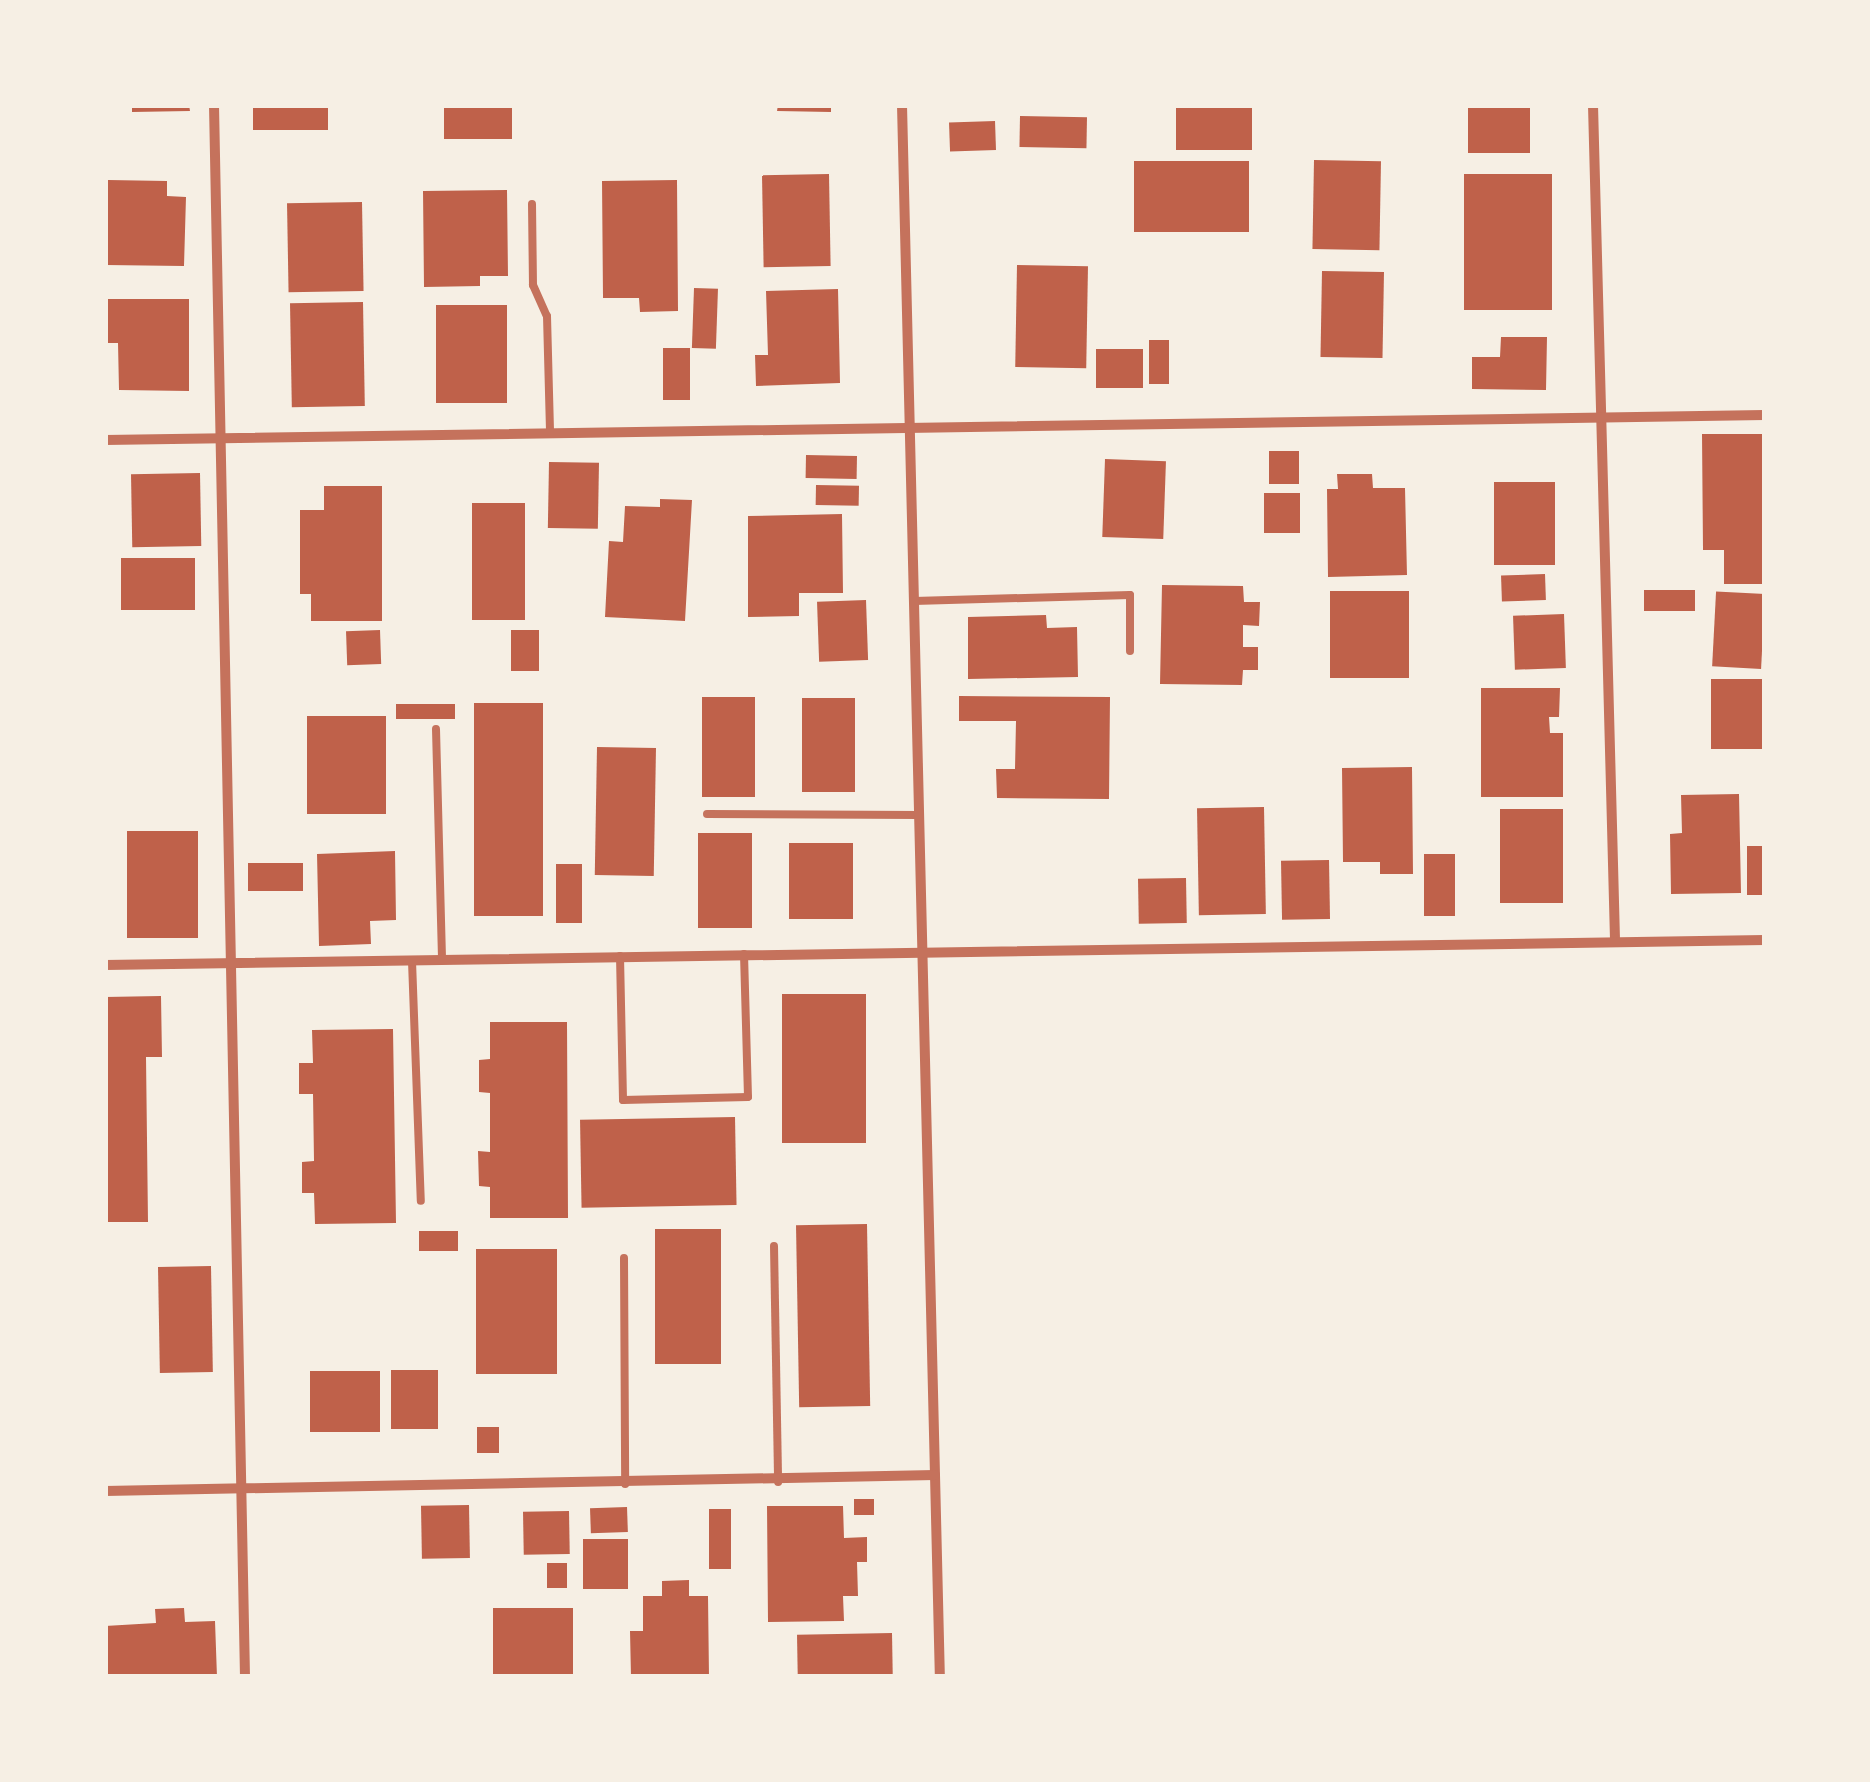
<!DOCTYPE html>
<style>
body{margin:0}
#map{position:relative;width:1870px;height:1782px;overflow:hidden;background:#f6efe4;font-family:"PT Sans Narrow",sans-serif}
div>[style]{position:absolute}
.building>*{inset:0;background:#bf614a;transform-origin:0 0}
.service>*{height:8px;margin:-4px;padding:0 4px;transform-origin:4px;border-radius:4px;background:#c5725c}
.minor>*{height:10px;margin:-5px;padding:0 5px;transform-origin:5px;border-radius:5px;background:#c5725c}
span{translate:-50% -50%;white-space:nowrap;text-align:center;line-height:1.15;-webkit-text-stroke:9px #f6efe4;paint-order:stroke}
.frame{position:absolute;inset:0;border:108px solid #f6efe4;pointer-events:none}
</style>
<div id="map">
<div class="building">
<i style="clip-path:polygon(132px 105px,189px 105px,190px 111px,132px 112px)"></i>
<i style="left:253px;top:105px;width:75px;height:25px"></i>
<i style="left:444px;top:105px;width:68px;height:34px"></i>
<i style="clip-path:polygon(778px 105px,831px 105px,831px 112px,777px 111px)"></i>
<i style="left:1176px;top:105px;width:76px;height:45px"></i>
<i style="left:1468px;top:105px;width:62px;height:48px"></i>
<i style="left:1020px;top:116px;width:67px;height:31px;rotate:1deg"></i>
<i style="left:995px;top:121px;width:29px;height:46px;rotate:88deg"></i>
<i style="left:1314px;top:160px;width:67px;height:89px;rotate:1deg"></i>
<i style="left:1134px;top:161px;width:115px;height:71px"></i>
<i style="left:829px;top:174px;width:92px;height:67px;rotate:89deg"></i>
<i style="left:1552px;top:174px;width:136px;height:88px;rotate:90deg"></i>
<i style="clip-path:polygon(108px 180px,167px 181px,167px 196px,186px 197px,184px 266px,106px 265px)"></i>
<i style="clip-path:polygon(677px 180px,678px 311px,640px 312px,639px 298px,603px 298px,602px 181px)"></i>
<i style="clip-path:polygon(507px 190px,508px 276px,480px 276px,480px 286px,424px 287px,423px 191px)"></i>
<i style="left:362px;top:202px;width:89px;height:75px;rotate:89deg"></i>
<i style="left:1017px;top:265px;width:71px;height:102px;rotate:1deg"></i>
<i style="left:1322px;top:271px;width:62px;height:86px;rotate:1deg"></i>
<i style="left:694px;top:288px;width:24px;height:60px;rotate:2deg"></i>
<i style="clip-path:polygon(838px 289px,840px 383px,756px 386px,755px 355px,768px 355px,766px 291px)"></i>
<i style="clip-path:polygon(105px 299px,189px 299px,189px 391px,119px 390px,118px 343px,105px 343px)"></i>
<i style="left:363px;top:302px;width:104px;height:73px;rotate:89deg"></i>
<i style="left:507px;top:305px;width:98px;height:71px;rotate:90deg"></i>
<i style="clip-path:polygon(1501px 337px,1547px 337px,1546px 390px,1472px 389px,1472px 357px,1500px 357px)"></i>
<i style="left:1169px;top:340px;width:44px;height:20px;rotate:90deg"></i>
<i style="left:663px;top:348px;width:27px;height:52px"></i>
<i style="left:1096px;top:349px;width:47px;height:39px"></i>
<i style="clip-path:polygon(1702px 434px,1765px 434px,1765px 584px,1724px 584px,1724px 550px,1703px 550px)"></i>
<i style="left:1269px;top:451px;width:30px;height:33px"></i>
<i style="left:806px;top:455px;width:51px;height:23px;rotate:1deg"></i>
<i style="left:1105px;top:459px;width:61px;height:78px;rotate:2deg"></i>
<i style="left:549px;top:462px;width:50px;height:66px;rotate:1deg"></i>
<i style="left:200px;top:473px;width:73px;height:69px;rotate:89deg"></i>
<i style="clip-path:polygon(1337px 474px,1372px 474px,1373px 488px,1405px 488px,1407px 575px,1328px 577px,1327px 489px,1338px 489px)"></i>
<i style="left:1494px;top:482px;width:61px;height:83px"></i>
<i style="left:816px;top:485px;width:43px;height:20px;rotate:1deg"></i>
<i style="clip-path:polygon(324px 486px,382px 486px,382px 621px,311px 621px,311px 594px,300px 594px,300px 510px,324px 510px)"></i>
<i style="left:1264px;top:493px;width:36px;height:40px"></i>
<i style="clip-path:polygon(660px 499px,692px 500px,685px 621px,605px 617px,609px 541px,623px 542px,625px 506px,660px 507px)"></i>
<i style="left:472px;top:503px;width:53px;height:117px"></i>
<i style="clip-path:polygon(842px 514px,843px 593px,799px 593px,799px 616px,748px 617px,748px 516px)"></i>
<i style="left:121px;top:558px;width:74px;height:52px"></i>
<i style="left:1545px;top:574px;width:26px;height:44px;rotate:88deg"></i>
<i style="clip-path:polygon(1162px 585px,1243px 586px,1244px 602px,1260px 602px,1259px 626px,1243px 625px,1243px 647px,1258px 647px,1258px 670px,1243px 670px,1242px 685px,1160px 684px)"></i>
<i style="left:1644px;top:590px;width:51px;height:21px"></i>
<i style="left:1409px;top:591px;width:87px;height:79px;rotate:90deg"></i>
<i style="left:1765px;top:594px;width:75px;height:49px;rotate:93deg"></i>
<i style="left:866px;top:600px;width:60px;height:49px;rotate:88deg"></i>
<i style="left:1564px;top:614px;width:54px;height:51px;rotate:88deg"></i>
<i style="clip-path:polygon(1046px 615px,1047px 628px,1077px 627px,1078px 677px,968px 679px,968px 617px)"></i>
<i style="left:380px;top:630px;width:34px;height:34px;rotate:88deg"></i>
<i style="left:539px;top:630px;width:41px;height:28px;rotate:90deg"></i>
<i style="left:1765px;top:679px;width:70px;height:54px;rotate:90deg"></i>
<i style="clip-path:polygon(1481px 688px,1560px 688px,1559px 717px,1549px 717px,1550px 733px,1563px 733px,1563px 797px,1481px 797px)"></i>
<i style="clip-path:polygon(959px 696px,1110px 697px,1109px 799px,997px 798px,996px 769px,1015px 769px,1016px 721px,959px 721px)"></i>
<i style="left:702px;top:697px;width:53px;height:100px"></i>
<i style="left:802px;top:698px;width:53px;height:94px"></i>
<i style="left:474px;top:703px;width:69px;height:213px"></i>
<i style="left:396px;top:704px;width:59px;height:15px"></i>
<i style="left:307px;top:716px;width:79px;height:98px"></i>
<i style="left:597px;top:747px;width:59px;height:128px;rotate:1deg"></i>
<i style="clip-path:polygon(1412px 767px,1413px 874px,1380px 874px,1380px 862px,1343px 862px,1342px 768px)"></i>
<i style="clip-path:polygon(1739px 794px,1741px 893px,1671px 894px,1670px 834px,1682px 833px,1681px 795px)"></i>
<i style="left:1264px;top:807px;width:107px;height:67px;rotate:89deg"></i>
<i style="left:1500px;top:809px;width:63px;height:94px"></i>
<i style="left:127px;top:831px;width:71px;height:107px"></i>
<i style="left:698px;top:833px;width:54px;height:95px"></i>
<i style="left:789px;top:843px;width:64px;height:76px"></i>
<i style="left:1765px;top:846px;width:49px;height:18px;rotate:90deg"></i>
<i style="clip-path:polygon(395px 851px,396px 920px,370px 921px,371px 944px,319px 946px,317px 854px)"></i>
<i style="left:1424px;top:854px;width:31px;height:62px"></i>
<i style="left:1329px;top:860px;width:59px;height:48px;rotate:89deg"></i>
<i style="left:248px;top:863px;width:55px;height:28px"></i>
<i style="left:556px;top:864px;width:26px;height:59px"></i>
<i style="left:1186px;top:878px;width:45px;height:48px;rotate:89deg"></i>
<i style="left:782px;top:994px;width:84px;height:149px"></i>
<i style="clip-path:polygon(161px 996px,162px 1057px,146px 1057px,148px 1222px,105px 1222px,105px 997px)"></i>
<i style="clip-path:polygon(490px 1022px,567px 1022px,568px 1218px,490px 1218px,490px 1187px,479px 1186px,478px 1151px,490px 1152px,490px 1093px,479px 1092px,479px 1060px,490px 1059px)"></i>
<i style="clip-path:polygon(393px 1029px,396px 1223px,315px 1224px,314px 1193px,302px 1193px,302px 1162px,314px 1161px,313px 1094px,299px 1094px,299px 1063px,313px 1063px,312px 1030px)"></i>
<i style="left:735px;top:1117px;width:88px;height:155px;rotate:89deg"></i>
<i style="left:867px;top:1224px;width:182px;height:71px;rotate:89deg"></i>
<i style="left:655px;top:1229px;width:66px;height:135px"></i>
<i style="left:419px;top:1231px;width:39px;height:20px"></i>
<i style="left:476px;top:1249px;width:81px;height:125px"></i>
<i style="left:211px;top:1266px;width:106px;height:53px;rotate:89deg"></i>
<i style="left:391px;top:1370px;width:47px;height:59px"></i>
<i style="left:310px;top:1371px;width:70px;height:61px"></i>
<i style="left:477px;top:1427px;width:22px;height:26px"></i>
<i style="left:854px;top:1499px;width:20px;height:16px"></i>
<i style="left:469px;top:1505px;width:53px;height:48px;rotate:89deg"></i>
<i style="clip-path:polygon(767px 1506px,843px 1506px,844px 1538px,867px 1537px,867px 1562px,857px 1562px,858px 1596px,843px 1596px,844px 1621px,768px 1622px)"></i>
<i style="left:627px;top:1507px;width:25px;height:37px;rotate:88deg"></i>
<i style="left:731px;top:1509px;width:60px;height:22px;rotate:90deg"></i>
<i style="left:569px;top:1511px;width:43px;height:46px;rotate:89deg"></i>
<i style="left:583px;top:1539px;width:45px;height:50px"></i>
<i style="left:567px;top:1563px;width:25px;height:20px;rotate:90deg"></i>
<i style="clip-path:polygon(689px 1580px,689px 1596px,708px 1596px,709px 1677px,631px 1677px,630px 1631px,643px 1631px,643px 1596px,662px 1596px,662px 1581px)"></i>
<i style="clip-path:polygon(184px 1608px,185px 1622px,215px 1621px,217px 1677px,105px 1677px,105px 1626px,156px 1623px,155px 1609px)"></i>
<i style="left:573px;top:1608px;width:69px;height:80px;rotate:90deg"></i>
<i style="left:892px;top:1633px;width:44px;height:95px;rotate:89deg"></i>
</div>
<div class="service">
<i style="left:532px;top:204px;width:81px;rotate:89.3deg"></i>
<i style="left:533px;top:285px;width:34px;rotate:66deg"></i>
<i style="left:547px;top:316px;width:116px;rotate:88.5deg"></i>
<i style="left:914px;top:601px;width:216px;rotate:-1.6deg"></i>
<i style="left:1130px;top:595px;width:56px;rotate:90deg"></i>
<i style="left:436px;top:729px;width:231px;rotate:88.5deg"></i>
<i style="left:707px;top:814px;width:212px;rotate:0.3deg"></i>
<i style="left:620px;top:956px;width:144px;rotate:88.8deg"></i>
<i style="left:623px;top:1100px;width:125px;rotate:-1.4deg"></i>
<i style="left:748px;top:1097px;width:143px;rotate:-91.6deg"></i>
<i style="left:412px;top:961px;width:240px;rotate:87.9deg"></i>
<i style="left:774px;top:1246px;width:236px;rotate:89deg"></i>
<i style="left:624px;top:1258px;width:226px;rotate:89.7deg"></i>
</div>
<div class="minor">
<i style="left:214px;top:105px;width:1572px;rotate:88.87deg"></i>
<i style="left:902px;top:105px;width:1572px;rotate:88.62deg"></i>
<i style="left:1593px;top:105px;width:837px;rotate:88.49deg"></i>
<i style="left:105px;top:440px;width:1660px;rotate:-0.86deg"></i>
<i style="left:105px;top:965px;width:1660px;rotate:-0.86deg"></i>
<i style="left:105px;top:1491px;width:830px;rotate:-1.1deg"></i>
</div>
<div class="frame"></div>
</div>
